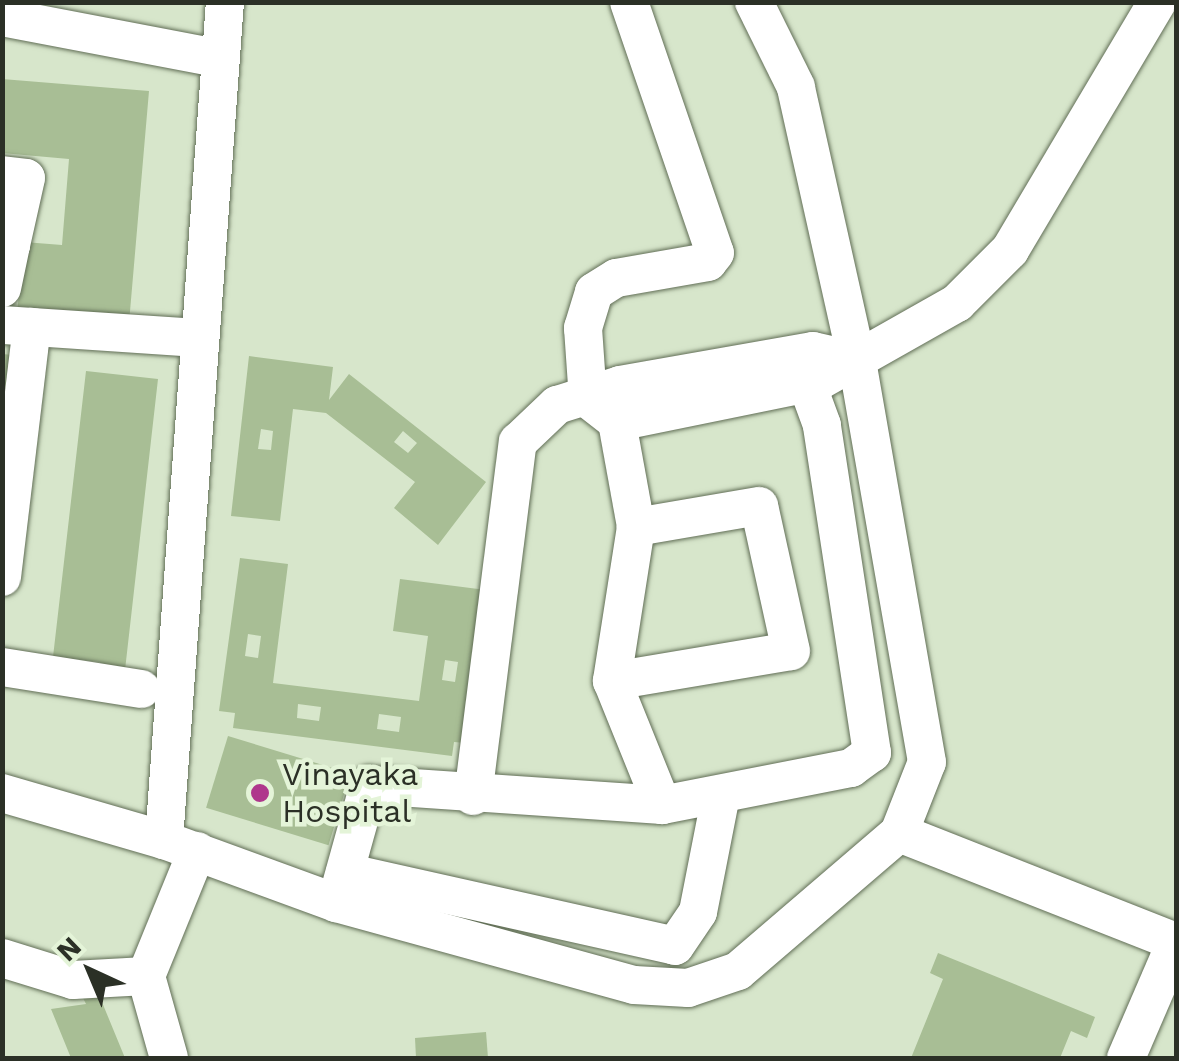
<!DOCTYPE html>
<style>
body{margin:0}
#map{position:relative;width:1179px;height:1061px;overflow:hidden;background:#d7e6cb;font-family:"Work Sans",sans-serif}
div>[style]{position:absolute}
.building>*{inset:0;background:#a8be95;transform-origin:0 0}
.roads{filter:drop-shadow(0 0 2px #616e56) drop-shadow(0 0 2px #616e56)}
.minor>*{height:38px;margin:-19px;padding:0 19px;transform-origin:19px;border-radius:19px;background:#fff}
.dots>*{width:28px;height:28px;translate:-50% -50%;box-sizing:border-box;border:5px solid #e4f4d8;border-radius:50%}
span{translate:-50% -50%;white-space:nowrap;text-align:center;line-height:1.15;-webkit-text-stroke:9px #e4f4d8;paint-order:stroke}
.poi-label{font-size:32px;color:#2b3026}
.left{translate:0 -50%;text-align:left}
.frame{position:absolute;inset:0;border:5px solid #2b3026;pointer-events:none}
.north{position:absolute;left:40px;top:921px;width:100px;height:100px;-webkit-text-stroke:8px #e4f4d8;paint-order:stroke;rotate:316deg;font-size:28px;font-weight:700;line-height:40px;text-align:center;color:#2b3026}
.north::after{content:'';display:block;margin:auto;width:35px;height:45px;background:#2b3026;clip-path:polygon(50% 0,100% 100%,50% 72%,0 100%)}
</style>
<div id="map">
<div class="building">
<i style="clip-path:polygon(2px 79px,149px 91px,129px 323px,17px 314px,24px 242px,62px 245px,69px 159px,2px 153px)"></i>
<i style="clip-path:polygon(2px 354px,24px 356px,2px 425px)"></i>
<i style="clip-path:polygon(evenodd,249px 356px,333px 367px,329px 400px,349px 374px,486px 482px,438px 545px,394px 508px,415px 482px,326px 413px,293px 409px,280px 521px,231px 516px,249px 356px,261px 429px,273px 431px,271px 450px,258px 449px,261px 429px,249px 356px,403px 431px,417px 443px,408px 453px,394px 442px,403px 431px)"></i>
<i style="clip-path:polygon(86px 371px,158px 379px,124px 679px,98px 676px,100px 662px,53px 657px)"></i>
<i style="clip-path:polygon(evenodd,240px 558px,288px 564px,273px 683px,419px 701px,428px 636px,393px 631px,400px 579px,486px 590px,466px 743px,454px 742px,452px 756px,233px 728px,235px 713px,219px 711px,240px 558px,248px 634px,261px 636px,258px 658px,245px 656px,248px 634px,240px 558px,445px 660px,458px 662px,455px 682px,442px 680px,445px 660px,240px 558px,298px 704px,321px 707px,319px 721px,297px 718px,298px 704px,240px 558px,379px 714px,401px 717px,399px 732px,377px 729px,379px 714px)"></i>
<i style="left:228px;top:736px;width:128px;height:75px;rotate:17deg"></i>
<i style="clip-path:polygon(938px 953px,1095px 1017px,1087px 1038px,1071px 1031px,1060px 1058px,911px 1058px,943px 979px,930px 973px)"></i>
<i style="clip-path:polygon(97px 990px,125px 1058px,71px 1058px,51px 1009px,86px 1004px,82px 996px)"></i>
<i style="clip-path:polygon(486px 1032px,488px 1058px,416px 1058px,415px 1038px)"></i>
</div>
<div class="roads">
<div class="minor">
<i style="left:629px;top:2px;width:265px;rotate:71.1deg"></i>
<i style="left:715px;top:253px;width:11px;rotate:128deg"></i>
<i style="left:708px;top:262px;width:93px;rotate:170.1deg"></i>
<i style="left:616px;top:278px;width:26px;rotate:148deg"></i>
<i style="left:594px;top:292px;width:38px;rotate:107deg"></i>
<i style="left:583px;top:328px;width:71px;rotate:86deg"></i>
<i style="left:588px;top:399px;width:37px;rotate:38deg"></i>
<i style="left:617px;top:422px;width:206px;rotate:-11.5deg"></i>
<i style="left:819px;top:381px;width:159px;rotate:-29.5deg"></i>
<i style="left:957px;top:303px;width:75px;rotate:-45deg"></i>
<i style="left:1010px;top:250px;width:288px;rotate:-59.3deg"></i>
<i style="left:2px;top:17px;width:219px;rotate:10.8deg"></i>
<i style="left:2px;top:175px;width:24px;rotate:7deg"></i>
<i style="left:26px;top:178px;width:69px;rotate:102.6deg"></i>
<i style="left:2px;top:245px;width:9px"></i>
<i style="left:11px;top:245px;width:44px;rotate:101.8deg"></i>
<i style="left:2px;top:325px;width:196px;rotate:3.8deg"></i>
<i style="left:617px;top:422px;width:107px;rotate:79.7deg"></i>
<i style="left:2px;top:577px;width:252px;rotate:-83.2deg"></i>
<i style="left:2px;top:667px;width:141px;rotate:9deg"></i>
<i style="left:612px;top:681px;width:181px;rotate:-9.5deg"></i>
<i style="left:791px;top:651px;width:148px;rotate:-102.4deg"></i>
<i style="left:759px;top:506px;width:125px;rotate:170.3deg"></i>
<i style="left:636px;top:527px;width:156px;rotate:98.9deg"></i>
<i style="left:612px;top:681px;width:134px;rotate:68deg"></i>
<i style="left:2px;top:793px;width:169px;rotate:16.2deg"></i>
<i style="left:164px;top:840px;width:183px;rotate:20.1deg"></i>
<i style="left:336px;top:903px;width:309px;rotate:15.4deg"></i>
<i style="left:634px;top:985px;width:54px;rotate:3.2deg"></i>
<i style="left:688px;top:988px;width:53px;rotate:-18.8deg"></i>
<i style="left:738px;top:971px;width:212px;rotate:-40.6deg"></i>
<i style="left:899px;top:833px;width:76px;rotate:-68.5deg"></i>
<i style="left:927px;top:762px;width:407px;rotate:-99.9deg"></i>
<i style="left:857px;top:361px;width:281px;rotate:-102.6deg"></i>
<i style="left:796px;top:87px;width:95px;rotate:-116.3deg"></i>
<i style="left:473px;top:796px;width:357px;rotate:-82.8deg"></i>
<i style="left:518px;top:442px;width:54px;rotate:-43.5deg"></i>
<i style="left:557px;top:405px;width:66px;rotate:-17.6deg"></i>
<i style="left:620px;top:385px;width:196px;rotate:-10deg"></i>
<i style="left:813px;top:351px;width:45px;rotate:12.8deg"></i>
<i style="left:899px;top:833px;width:298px;rotate:21.5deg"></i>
<i style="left:164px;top:840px;width:840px;rotate:-85.84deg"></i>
<i style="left:345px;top:872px;width:338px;rotate:12.6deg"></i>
<i style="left:675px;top:946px;width:41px;rotate:-55.9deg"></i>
<i style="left:698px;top:912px;width:119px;rotate:-78.9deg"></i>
<i style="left:336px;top:903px;width:123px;rotate:-74.4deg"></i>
<i style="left:369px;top:785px;width:294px;rotate:3.9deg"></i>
<i style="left:662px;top:805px;width:193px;rotate:-11.1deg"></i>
<i style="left:851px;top:768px;width:26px;rotate:-36deg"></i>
<i style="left:872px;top:753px;width:332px;rotate:-98.7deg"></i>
<i style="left:822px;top:425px;width:44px;rotate:-110.1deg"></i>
<i style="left:2px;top:958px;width:74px;rotate:17.2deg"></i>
<i style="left:73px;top:980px;width:73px;rotate:-3.1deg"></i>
<i style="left:169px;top:1058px;width:85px;rotate:-105.7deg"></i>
<i style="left:146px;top:976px;width:135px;rotate:-67.8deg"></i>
<i style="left:1126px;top:1058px;width:126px;rotate:-66.7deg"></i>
</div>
</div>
<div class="dots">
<i style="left:260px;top:793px;background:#af378c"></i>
</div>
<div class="poi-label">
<span class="left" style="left:282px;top:793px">Vinayaka<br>Hospital</span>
</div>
<div class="frame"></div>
<div class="north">N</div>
</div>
